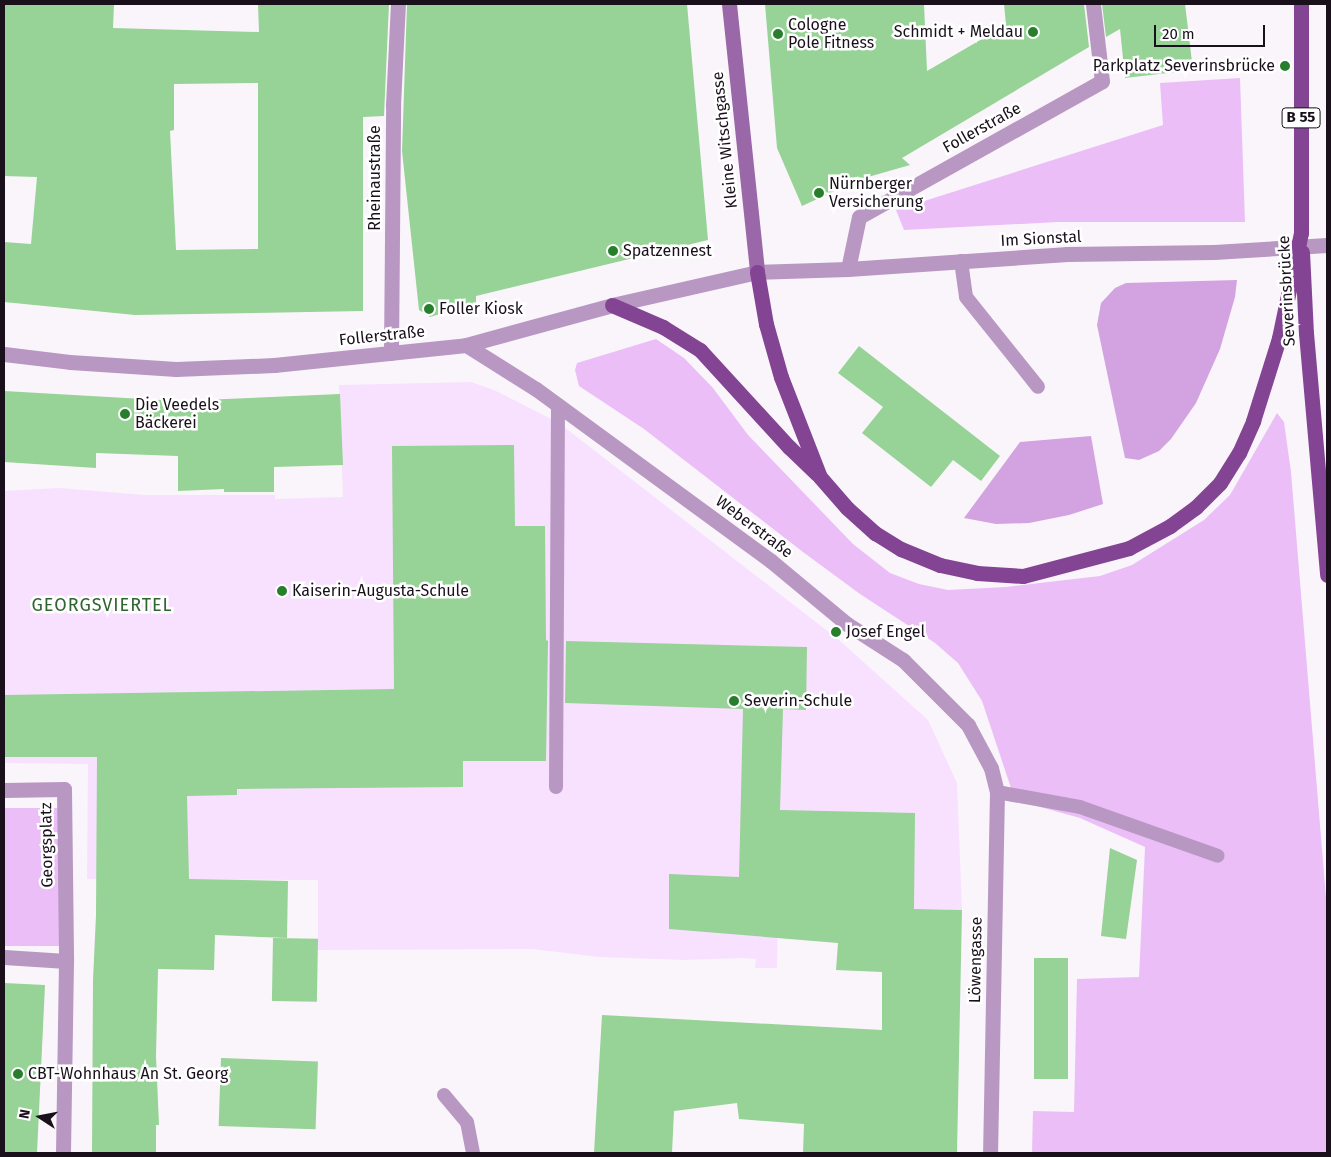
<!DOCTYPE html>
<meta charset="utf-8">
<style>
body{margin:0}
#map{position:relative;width:1331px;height:1157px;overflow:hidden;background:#faf5fb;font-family:"Fira Sans",sans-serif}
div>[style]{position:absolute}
.built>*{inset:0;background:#f8e1ff}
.green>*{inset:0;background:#ebbef8;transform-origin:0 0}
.forest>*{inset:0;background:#d3a2e1}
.building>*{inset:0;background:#97d296;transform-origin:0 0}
.lane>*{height:14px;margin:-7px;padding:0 7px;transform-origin:7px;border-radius:7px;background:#b997c3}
.street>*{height:15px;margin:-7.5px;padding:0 7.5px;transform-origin:7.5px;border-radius:7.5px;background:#b997c3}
.secondary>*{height:15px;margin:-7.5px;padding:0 7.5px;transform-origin:7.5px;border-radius:7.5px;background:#9a68a8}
.primary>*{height:15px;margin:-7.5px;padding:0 7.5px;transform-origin:7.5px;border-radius:7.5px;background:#834494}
.primary-bridge>*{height:15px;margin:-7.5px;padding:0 7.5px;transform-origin:7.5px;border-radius:7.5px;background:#834494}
.dots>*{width:14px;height:14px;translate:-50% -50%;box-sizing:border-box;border:2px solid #fff;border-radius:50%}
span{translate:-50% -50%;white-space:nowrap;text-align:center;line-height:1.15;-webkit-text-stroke:5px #fff;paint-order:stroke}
.shield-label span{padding:1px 4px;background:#fff;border:1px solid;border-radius:4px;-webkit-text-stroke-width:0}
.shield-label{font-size:15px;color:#19101b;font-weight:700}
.poi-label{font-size:16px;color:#19101b}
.left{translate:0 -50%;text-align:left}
.right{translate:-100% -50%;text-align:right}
.street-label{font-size:16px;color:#19101b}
.neighbourhood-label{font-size:18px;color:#306531;letter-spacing:1px}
.frame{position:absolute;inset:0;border:5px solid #19101b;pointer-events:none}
.north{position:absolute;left:15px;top:1092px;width:50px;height:50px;-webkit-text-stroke:4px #fff;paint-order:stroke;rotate:281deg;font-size:14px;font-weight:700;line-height:20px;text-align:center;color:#19101b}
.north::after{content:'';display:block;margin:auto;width:18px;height:22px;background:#19101b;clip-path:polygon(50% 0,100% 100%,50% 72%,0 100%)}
.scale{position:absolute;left:1154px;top:25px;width:111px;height:22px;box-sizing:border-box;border:2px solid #19101b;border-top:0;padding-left:6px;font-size:15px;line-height:18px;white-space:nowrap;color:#19101b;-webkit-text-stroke:4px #fff;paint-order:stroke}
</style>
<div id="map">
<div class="built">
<i style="clip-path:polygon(471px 382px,494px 390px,559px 423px,839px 640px,928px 720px,957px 783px,962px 910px,778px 906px,777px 968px,755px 968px,756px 959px,742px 958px,685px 960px,599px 957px,532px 949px,318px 950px,318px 880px,87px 879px,88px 764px,4px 763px,4px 491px,59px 488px,145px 495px,275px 495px,275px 499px,343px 497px,339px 385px)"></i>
</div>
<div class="green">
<i style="clip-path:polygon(1240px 78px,1245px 222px,1058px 222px,904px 230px,896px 210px,1163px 125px,1160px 83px)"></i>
<i style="clip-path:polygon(656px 339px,684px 358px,713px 388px,748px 435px,853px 544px,890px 573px,919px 584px,948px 590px,1006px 587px,1100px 576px,1132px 565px,1204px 520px,1230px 495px,1277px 413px,1284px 422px,1291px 472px,1327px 910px,1327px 1153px,1032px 1153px,1033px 1111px,1074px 1112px,1077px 979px,1139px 977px,1145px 847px,1080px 818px,1015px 800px,982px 701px,958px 663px,935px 643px,860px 594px,803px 552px,644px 429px,579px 386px,575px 370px,577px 363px)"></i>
<i style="left:4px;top:808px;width:59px;height:138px"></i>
</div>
<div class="forest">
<i style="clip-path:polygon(1237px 280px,1235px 297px,1220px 349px,1196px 403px,1171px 439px,1159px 451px,1139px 460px,1125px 458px,1097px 325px,1101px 303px,1115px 288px,1126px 283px)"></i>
<i style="clip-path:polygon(1091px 436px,1103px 504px,1069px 515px,1029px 523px,996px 524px,964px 518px,1020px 442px)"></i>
</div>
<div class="building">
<i style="clip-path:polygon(evenodd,4px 4px,114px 4px,113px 28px,259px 32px,258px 4px,389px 4px,384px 116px,363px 117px,363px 311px,135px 315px,4px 302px,4px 242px,31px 244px,37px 177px,4px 176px,4px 4px,258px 83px,258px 249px,176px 250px,170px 131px,174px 130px,174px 84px,258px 83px)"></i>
<i style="clip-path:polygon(407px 4px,687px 4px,708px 240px,476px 296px,476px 303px,430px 317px,419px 310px,402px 151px)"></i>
<i style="clip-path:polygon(765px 4px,924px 4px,927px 71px,1006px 25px,1004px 4px,1084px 4px,1089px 47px,902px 158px,910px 165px,861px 179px,802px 206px,777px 148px)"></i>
<i style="clip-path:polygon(1102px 4px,1185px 4px,1193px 70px,1125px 78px,1120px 29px,1106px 37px)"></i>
<i style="clip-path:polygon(859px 346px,1000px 456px,981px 481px,953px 460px,931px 487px,862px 433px,883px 407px,838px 373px)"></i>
<i style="clip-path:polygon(4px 391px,178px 401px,340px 394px,343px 465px,274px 467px,274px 492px,224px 492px,224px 489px,178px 491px,178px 456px,96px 453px,96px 468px,4px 462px)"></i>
<i style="clip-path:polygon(514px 445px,515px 526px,545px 526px,546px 640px,548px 641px,546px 761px,463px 761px,463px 787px,237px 789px,237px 795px,187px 796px,189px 879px,288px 881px,287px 938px,215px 935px,214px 970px,158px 969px,156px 1056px,159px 1125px,156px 1125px,156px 1153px,92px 1153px,93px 980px,96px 915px,97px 757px,4px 757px,4px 695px,394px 689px,392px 446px)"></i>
<i style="clip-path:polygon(566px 641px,807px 647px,806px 710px,783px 709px,780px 810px,915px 813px,914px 909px,962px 910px,957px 1153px,803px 1153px,804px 1124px,739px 1119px,737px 1103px,674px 1111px,672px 1153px,594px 1153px,602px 1015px,882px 1030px,882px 972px,836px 970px,838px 943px,669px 929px,669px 874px,739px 877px,743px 709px,565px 703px)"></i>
<i style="clip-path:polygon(1110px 848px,1137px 860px,1126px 939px,1101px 936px)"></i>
<i style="left:273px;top:938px;width:45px;height:63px;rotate:1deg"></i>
<i style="left:1034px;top:958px;width:34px;height:121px"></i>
<i style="clip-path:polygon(4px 983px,45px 985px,37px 1153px,4px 1153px)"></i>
<i style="left:221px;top:1058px;width:97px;height:68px;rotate:2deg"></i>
</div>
<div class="lane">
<i style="left:961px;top:261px;width:36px;rotate:82deg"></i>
<i style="left:966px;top:297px;width:115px;rotate:51.3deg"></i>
<i style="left:556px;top:787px;width:382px;rotate:-89.7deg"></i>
<i style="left:997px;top:792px;width:84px;rotate:10.2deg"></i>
<i style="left:1080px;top:807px;width:146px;rotate:19.5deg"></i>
<i style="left:444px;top:1095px;width:35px;rotate:50deg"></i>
<i style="left:467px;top:1122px;width:32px;rotate:79deg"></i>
</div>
<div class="street">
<i style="left:848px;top:269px;width:53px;rotate:-78.1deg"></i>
<i style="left:859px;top:217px;width:278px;rotate:-29.2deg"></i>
<i style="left:1102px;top:81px;width:78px;rotate:-96.7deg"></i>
<i style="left:466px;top:345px;width:83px;rotate:32.2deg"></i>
<i style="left:536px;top:389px;width:291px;rotate:36.2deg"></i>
<i style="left:771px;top:561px;width:99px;rotate:39.7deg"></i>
<i style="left:847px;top:624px;width:67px;rotate:32.7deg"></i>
<i style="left:903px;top:660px;width:92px;rotate:45deg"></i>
<i style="left:968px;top:725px;width:49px;rotate:61.9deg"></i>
<i style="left:991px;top:768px;width:25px;rotate:76deg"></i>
<i style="left:997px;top:792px;width:361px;rotate:91.1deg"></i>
<i style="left:391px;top:353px;width:248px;rotate:-89.5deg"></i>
<i style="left:393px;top:105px;width:101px;rotate:-87.2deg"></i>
<i style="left:4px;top:354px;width:66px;rotate:6.9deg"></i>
<i style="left:70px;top:362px;width:106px;rotate:3.8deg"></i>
<i style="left:176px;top:369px;width:98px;rotate:-2.3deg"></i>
<i style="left:274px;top:365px;width:193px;rotate:-5.9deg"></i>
<i style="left:466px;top:345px;width:151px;rotate:-15.3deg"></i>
<i style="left:612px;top:305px;width:149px;rotate:-12.8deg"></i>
<i style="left:757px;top:272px;width:91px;rotate:-1.9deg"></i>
<i style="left:848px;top:269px;width:220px;rotate:-3.9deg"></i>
<i style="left:1067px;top:254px;width:147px;rotate:-0.8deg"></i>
<i style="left:1214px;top:252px;width:113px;rotate:-3.5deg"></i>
<i style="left:4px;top:790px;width:60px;rotate:-1deg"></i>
<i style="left:64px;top:789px;width:172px;rotate:89.3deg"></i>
<i style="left:66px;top:961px;width:62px;rotate:-176.3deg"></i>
<i style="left:63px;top:1153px;width:192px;rotate:-89.1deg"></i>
</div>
<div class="secondary">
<i style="left:729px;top:4px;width:269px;rotate:84deg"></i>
</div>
<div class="primary">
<i style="left:1301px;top:233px;width:229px;rotate:-90deg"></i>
<i style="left:757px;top:272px;width:53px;rotate:80.2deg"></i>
<i style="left:766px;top:324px;width:55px;rotate:74.2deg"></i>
<i style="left:781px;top:377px;width:107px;rotate:68.7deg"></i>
<i style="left:820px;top:477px;width:41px;rotate:48.9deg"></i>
<i style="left:847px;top:508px;width:38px;rotate:42deg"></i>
<i style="left:875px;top:533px;width:31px;rotate:32deg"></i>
<i style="left:901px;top:549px;width:42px;rotate:22.3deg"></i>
<i style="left:940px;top:565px;width:38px;rotate:12deg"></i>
<i style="left:977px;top:573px;width:46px;rotate:3.7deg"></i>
<i style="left:1023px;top:576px;width:110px;rotate:-14.8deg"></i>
<i style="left:1129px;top:548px;width:47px;rotate:-28.2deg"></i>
<i style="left:1170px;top:526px;width:32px;rotate:-36deg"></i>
<i style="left:1196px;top:507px;width:34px;rotate:-45deg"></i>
<i style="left:1220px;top:483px;width:36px;rotate:-58deg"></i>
<i style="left:1239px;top:453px;width:35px;rotate:-66deg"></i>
<i style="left:1253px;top:421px;width:87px;rotate:-72.6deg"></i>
<i style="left:612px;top:305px;width:56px;rotate:23.3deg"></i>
<i style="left:663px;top:327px;width:44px;rotate:31.9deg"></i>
<i style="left:700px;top:350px;width:132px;rotate:47.5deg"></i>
<i style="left:789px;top:447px;width:39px;rotate:44deg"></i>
<i style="left:1306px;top:333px;width:243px;rotate:85deg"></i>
</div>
<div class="primary-bridge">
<i style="left:1302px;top:252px;width:81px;rotate:87.2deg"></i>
<i style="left:1279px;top:338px;width:107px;rotate:-78.2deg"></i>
</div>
<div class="dots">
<i style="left:1033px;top:32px;background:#277e2b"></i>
<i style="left:778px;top:34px;background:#277e2b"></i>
<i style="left:1285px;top:66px;background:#277e2b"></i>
<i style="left:819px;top:193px;background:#277e2b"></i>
<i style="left:613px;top:251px;background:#277e2b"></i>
<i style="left:429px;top:309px;background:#277e2b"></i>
<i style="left:125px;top:414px;background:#277e2b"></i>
<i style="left:282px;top:591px;background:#277e2b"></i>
<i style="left:836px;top:632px;background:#277e2b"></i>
<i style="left:734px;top:701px;background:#277e2b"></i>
<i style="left:18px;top:1074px;background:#277e2b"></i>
</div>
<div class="shield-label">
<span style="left:1301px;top:118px">B 55</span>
</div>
<div class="poi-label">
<span class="left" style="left:788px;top:34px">Cologne<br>Pole Fitness</span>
<span class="right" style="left:1023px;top:32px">Schmidt + Meldau</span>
<span class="right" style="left:1275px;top:66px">Parkplatz Severinsbrücke</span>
<span class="left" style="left:829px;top:193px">Nürnberger<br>Versicherung</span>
<span class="left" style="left:623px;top:251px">Spatzennest</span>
<span class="left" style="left:439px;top:309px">Foller Kiosk</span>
<span class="left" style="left:135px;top:414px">Die Veedels<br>Bäckerei</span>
<span class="left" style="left:292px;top:591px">Kaiserin-Augusta-Schule</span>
<span class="left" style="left:846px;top:632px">Josef Engel</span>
<span class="left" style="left:744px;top:701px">Severin-Schule</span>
<span class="left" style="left:28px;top:1074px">CBT-Wohnhaus An St. Georg</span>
</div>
<div class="street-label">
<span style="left:982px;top:128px;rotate:-29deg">Follerstraße</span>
<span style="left:725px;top:140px;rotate:-96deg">Kleine Witschgasse</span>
<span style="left:375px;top:178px;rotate:-90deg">Rheinaustraße</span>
<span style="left:1041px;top:239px;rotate:-3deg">Im Sionstal</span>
<span style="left:1287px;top:291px;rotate:-93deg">Severinsbrücke</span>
<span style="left:382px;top:336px;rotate:-6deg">Follerstraße</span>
<span style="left:754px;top:527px;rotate:37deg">Weberstraße</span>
<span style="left:47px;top:845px;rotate:-91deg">Georgsplatz</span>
<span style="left:976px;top:960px;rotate:-89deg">Löwengasse</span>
</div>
<div class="neighbourhood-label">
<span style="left:102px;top:605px">GEORGSVIERTEL</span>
</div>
<div class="frame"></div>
<div class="north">N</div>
<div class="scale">20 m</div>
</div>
